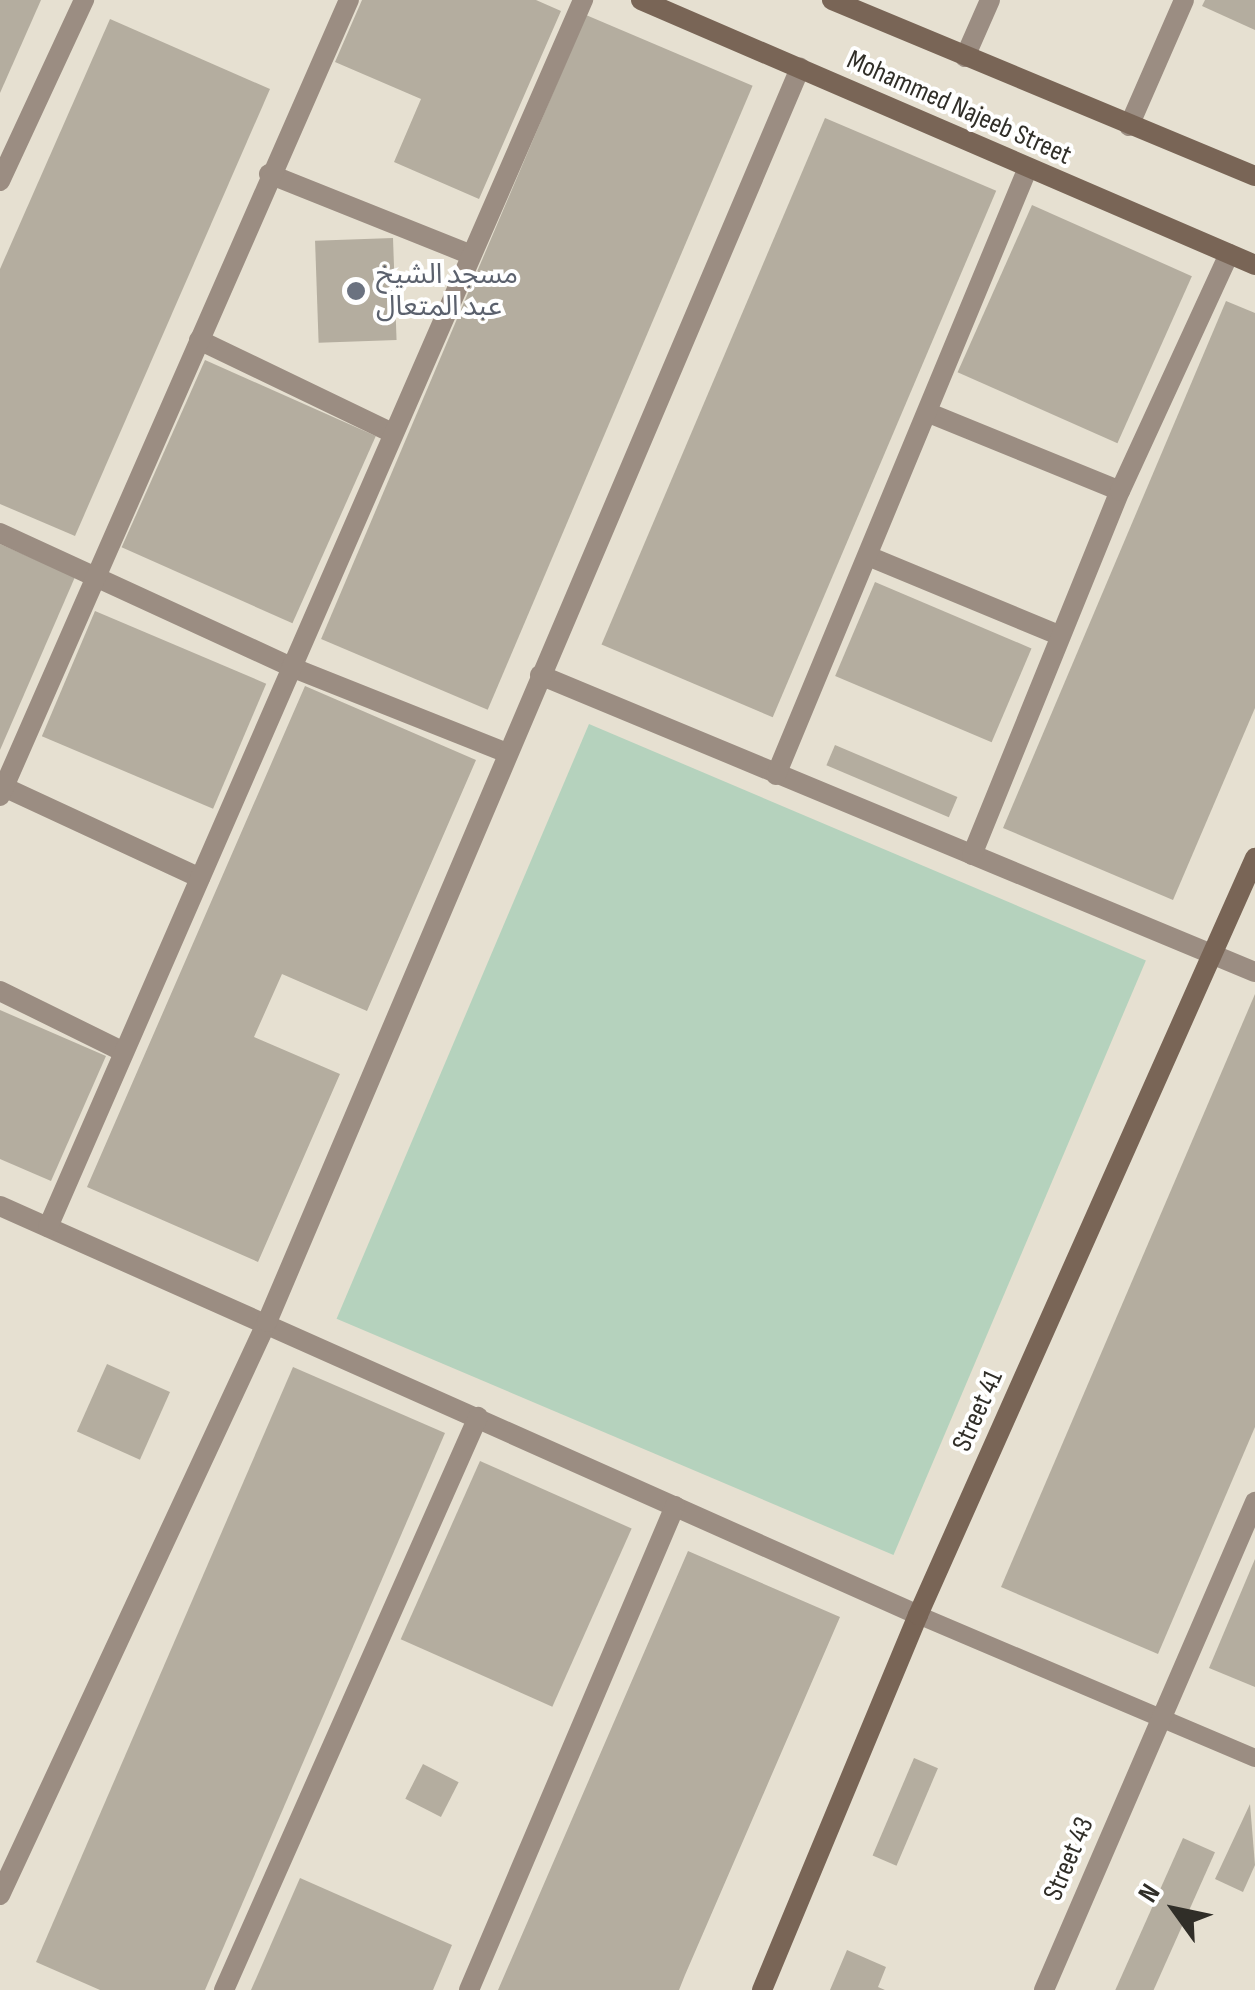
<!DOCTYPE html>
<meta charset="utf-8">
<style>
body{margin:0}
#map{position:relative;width:1255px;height:1990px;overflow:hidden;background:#e6e0d1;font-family:"Sofia Sans Condensed","Noto Sans Arabic",sans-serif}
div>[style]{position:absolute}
.green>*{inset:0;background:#b5d2bd;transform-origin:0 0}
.building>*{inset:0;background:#b4ad9f;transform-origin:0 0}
.lane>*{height:18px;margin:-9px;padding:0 9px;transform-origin:9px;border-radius:9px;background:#9b8d82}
.street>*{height:20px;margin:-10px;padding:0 10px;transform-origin:10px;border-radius:10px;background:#9b8d82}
.secondary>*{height:20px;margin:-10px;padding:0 10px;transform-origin:10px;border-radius:10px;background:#796556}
.dots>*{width:28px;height:28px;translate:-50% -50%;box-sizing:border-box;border:5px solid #fff;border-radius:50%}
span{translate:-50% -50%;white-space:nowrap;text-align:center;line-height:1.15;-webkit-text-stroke:8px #fff;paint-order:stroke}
.street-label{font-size:28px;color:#302e28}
.worship-label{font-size:28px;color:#5b616d}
.left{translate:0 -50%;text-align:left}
.north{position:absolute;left:1125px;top:1860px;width:100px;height:100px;-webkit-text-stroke:8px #fff;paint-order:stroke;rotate:303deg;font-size:28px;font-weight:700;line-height:40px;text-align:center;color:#302e28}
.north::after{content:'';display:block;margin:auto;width:35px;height:45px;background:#302e28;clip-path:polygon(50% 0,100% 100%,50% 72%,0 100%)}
</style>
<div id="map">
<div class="green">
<i style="left:589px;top:724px;width:605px;height:646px;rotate:23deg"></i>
</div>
<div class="building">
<i style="clip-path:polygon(0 0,41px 0,0 93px)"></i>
<i style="clip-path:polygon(362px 0,536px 0,561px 11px,479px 199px,394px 162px,421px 99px,335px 62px)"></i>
<i style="clip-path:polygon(1205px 0,1255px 0,1255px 30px,1202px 6px)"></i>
<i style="left:586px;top:15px;width:181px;height:678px;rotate:23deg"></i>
<i style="clip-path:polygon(110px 19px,270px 89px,75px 536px,0 504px,0 269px)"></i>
<i style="left:825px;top:118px;width:186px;height:572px;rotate:23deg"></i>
<i style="left:1032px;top:205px;width:175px;height:183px;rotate:24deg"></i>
<i style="left:393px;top:238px;width:102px;height:78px;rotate:88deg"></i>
<i style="clip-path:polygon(1226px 301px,1255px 313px,1255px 708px,1173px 900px,1003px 828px)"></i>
<i style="left:205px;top:360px;width:187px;height:205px;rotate:24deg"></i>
<i style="clip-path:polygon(0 544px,75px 577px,0 750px)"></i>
<i style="left:875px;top:582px;width:170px;height:102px;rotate:23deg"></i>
<i style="left:95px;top:611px;width:186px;height:136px;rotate:23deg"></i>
<i style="clip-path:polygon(305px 686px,476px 760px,367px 1011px,282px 974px,254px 1037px,340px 1074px,258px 1262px,87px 1187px)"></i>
<i style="left:835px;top:745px;width:133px;height:22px;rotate:23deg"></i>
<i style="clip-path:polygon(1255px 994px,1255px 1427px,1158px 1654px,1001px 1587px)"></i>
<i style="clip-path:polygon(0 1010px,106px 1056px,51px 1181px,0 1159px)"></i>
<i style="left:107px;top:1364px;width:69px;height:74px;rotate:24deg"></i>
<i style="clip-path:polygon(293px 1367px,445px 1433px,205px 1990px,100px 1990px,36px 1962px)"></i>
<i style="left:480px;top:1461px;width:166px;height:195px;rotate:24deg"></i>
<i style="clip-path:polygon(688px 1551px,840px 1617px,685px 1975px,679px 1990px,498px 1990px)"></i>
<i style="clip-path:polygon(1255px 1559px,1255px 1687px,1209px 1668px)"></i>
<i style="left:914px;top:1758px;width:26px;height:106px;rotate:23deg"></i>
<i style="left:423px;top:1764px;width:40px;height:39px;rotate:27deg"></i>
<i style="clip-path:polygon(1250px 1804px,1255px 1865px,1243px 1892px,1215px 1879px)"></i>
<i style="left:1183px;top:1838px;width:35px;height:167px;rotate:24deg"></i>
<i style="clip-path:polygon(300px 1878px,452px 1945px,433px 1990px,251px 1990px)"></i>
<i style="clip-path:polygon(847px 1950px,886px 1967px,878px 1987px,885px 1990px,830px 1990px)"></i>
</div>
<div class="lane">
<i style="left:918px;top:1615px;width:366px;rotate:23deg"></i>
</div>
<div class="street">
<i style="left:965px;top:57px;width:62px;rotate:-66.3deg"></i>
<i style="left:1129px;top:126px;width:137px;rotate:-66.4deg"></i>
<i style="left:269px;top:174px;width:215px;rotate:21.8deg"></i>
<i style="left:0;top:181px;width:200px;rotate:-65.1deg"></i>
<i style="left:199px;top:340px;width:214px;rotate:25.7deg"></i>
<i style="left:929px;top:413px;width:206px;rotate:22.2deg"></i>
<i style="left:0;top:533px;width:320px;rotate:24.7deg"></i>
<i style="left:291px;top:667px;width:232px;rotate:21.7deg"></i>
<i style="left:868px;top:556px;width:207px;rotate:22.5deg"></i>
<i style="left:540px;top:675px;width:774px;rotate:22.56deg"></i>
<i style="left:776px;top:775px;width:655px;rotate:-67.47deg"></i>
<i style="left:4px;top:787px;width:216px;rotate:24.9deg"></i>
<i style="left:0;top:796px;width:869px;rotate:-66.33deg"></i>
<i style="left:972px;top:855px;width:393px;rotate:-67.9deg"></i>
<i style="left:1120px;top:491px;width:261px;rotate:-65.3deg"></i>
<i style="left:0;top:991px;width:138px;rotate:26.2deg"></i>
<i style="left:0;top:1206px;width:1005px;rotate:24.01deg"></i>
<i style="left:48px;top:1227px;width:1339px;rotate:-66.44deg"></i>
<i style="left:0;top:1895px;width:632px;rotate:-65.02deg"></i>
<i style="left:267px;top:1322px;width:1363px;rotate:-66.97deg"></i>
<i style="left:224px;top:1990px;width:627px;rotate:-66.09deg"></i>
<i style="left:469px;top:1990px;width:526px;rotate:-66.94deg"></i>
<i style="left:1044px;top:1990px;width:532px;rotate:-66.62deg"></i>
</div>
<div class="secondary">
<i style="left:641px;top:0;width:669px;rotate:23.34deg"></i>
<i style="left:832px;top:0;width:458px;rotate:22.6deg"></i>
<i style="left:762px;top:1990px;width:406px;rotate:-67.4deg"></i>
<i style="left:918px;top:1615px;width:829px;rotate:-66deg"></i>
</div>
<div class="dots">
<i style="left:356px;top:291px;background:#6b7280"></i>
</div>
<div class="street-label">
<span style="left:959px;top:108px;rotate:24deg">Mohammed Najeeb Street</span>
<span style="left:978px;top:1411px;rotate:-66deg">Street 41</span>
<span style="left:1069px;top:1859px;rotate:-67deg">Street 43</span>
</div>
<div class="worship-label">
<span class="left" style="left:376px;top:291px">مسجد الشيخ<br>عبد المتعال</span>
</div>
<div class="north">N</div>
</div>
